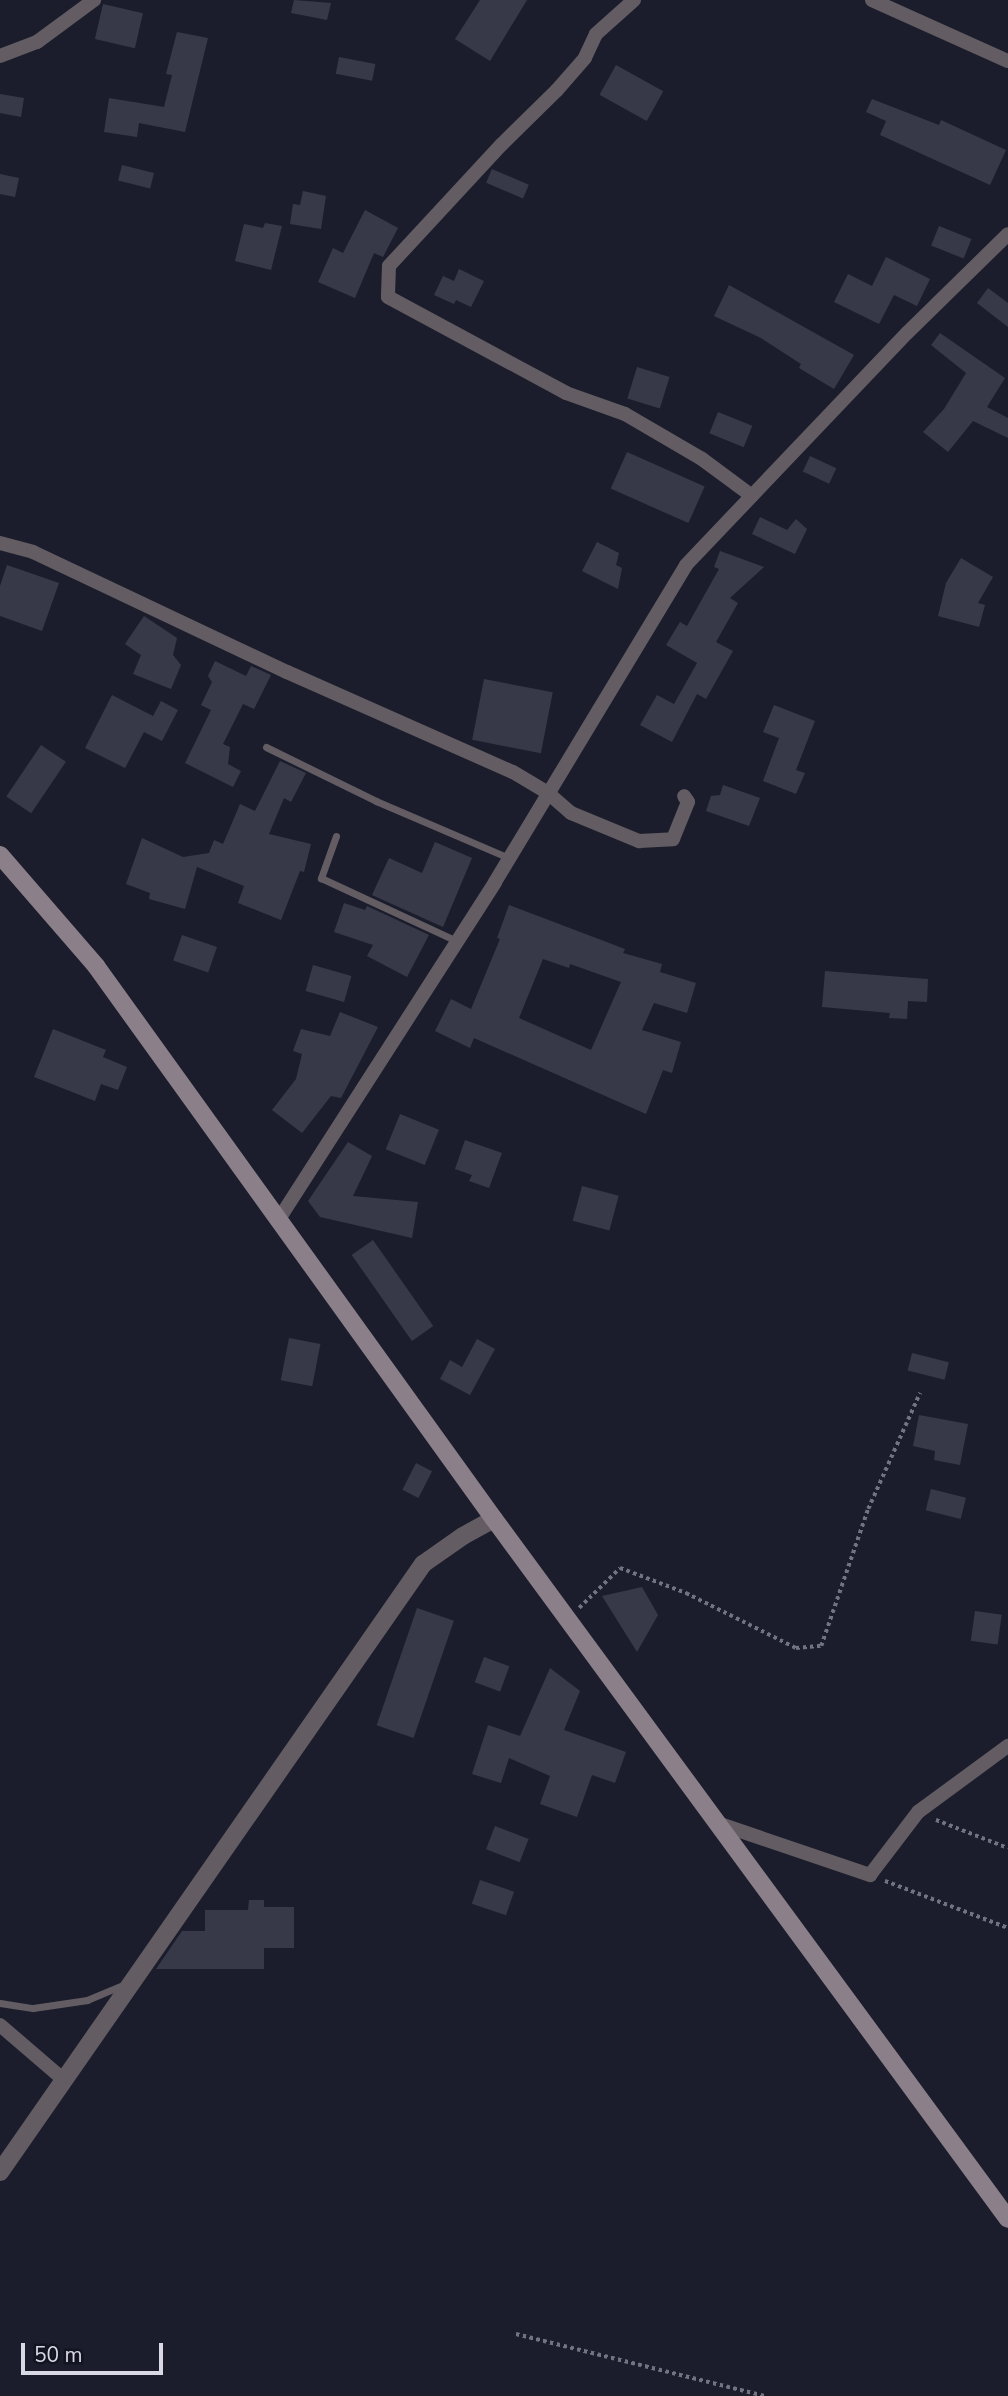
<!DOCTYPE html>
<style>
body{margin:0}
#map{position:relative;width:1008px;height:2396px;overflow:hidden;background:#1c1d2c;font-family:"Nunito Sans",sans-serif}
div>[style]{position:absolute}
.building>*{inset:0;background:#373949;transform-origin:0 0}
.path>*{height:3.5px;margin-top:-1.75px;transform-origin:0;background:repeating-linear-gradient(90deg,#727381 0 3.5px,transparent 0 7px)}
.service>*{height:7px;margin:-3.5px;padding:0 3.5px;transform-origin:3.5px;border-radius:3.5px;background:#635d63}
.minor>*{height:14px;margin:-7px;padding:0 7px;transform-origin:7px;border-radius:7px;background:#635d63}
.tertiary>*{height:18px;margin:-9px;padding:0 9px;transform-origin:9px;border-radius:9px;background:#635d63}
.secondary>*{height:18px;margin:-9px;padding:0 9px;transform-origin:9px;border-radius:9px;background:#8b808a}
span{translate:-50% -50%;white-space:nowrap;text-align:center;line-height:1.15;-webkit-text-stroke:5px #131422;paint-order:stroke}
.scale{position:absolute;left:21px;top:2343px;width:142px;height:32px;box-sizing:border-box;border:4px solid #d8d9e4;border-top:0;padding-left:9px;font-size:21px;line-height:24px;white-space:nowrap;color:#d8d9e4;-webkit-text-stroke:5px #131422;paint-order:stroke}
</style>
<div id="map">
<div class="building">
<i style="clip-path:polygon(294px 0,331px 3px,327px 20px,291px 13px)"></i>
<i style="clip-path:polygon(480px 0,527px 0,490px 61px,455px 39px)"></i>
<i style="left:103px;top:4px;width:41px;height:36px;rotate:13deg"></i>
<i style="clip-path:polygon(177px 32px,208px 38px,185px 132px,139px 123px,137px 137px,104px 132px,109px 98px,164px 107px,172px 75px,166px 74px)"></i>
<i style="left:339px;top:57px;width:37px;height:17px;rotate:11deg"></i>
<i style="left:616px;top:65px;width:54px;height:34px;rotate:29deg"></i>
<i style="clip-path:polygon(0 94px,24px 98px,21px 117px,0 113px)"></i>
<i style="clip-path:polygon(872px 99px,939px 125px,941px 120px,1006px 150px,990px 185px,880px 135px,886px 121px,866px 112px)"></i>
<i style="left:122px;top:165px;width:33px;height:16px;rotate:14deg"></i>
<i style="left:492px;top:169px;width:40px;height:15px;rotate:23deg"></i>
<i style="clip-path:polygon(0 174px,19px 178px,15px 197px,0 194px)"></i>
<i style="clip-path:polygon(303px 191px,326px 196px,321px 229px,290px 224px,293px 204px,300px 205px)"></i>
<i style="clip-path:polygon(365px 210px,398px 228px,383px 257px,374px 253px,355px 298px,318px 282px,333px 248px,343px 253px)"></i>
<i style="clip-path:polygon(265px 223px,282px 226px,271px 270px,235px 261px,244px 224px,263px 228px)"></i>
<i style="left:939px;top:226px;width:35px;height:21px;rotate:22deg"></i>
<i style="clip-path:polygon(886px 257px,930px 279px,917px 306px,894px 295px,879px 324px,834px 302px,848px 274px,872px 286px)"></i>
<i style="clip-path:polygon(459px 269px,484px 281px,471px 307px,456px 300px,454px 304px,434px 295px,443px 276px,454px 281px)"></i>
<i style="clip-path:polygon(729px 285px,854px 355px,834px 389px,799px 368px,801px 364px,761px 338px,714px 316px)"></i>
<i style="clip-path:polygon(988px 288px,1008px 303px,1008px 327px,977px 303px)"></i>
<i style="clip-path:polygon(940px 333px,1005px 378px,987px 407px,1008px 418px,1008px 438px,973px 421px,948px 452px,923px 432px,944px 409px,966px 373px,931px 345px)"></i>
<i style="left:637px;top:367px;width:34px;height:33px;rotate:17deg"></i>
<i style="left:718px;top:412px;width:37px;height:23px;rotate:22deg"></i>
<i style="left:627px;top:452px;width:85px;height:40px;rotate:24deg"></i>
<i style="left:810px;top:456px;width:29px;height:17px;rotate:25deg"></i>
<i style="clip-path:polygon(760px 517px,787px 530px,796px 519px,807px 529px,795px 554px,752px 534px)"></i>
<i style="clip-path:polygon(597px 542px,619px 553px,616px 565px,622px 568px,618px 589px,582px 571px)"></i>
<i style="clip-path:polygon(720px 551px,764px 567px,730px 598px,738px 603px,716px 642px,733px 651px,706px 699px,697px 694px,672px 742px,640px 725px,657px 695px,674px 704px,697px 663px,666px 645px,680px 622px,687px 626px,719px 569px,714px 567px)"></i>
<i style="clip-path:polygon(961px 558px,993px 577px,978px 603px,985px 605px,979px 627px,938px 616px,946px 583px)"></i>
<i style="clip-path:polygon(7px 565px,59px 583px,42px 631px,0 616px,0 586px)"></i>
<i style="clip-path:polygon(144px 616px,177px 638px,173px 655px,181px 665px,171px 689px,133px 674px,141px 655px,125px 644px)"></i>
<i style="clip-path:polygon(215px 661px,246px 676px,251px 666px,271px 675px,254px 709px,243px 704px,223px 744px,230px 747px,228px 764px,241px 771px,233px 787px,185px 763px,211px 710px,201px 705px,212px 682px,208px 676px)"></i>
<i style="left:484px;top:679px;width:70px;height:62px;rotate:11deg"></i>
<i style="clip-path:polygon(112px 695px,153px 716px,161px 701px,178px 710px,162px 741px,144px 732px,125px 768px,85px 748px)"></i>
<i style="clip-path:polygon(774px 705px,815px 721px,796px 770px,805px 773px,796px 794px,763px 781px,779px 738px,763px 732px)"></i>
<i style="left:41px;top:745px;width:30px;height:62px;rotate:34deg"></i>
<i style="clip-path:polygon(280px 761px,306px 773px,291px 802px,284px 798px,269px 834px,311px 844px,304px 872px,300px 871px,281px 920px,238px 903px,244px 886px,197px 867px,185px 909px,149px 899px,150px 893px,126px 884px,142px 838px,183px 857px,209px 853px,214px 840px,223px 844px,240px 804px,255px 811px)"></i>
<i style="clip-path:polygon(723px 785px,760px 798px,749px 826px,706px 811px,711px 796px,720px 795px)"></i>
<i style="clip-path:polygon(435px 842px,472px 858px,443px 927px,372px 895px,389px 858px,422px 873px)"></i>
<i style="clip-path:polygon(344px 903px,365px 910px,367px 906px,429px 935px,407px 977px,367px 956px,373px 945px,334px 932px)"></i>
<i style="clip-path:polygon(evenodd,509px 905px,625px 949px,623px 953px,662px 964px,660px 972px,696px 983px,687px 1013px,654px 1003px,642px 1030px,681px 1042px,672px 1073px,663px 1070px,646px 1114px,474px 1038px,470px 1048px,435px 1031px,451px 999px,471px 1009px,500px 939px,497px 938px,509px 905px,543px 959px,569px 968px,570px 964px,621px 982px,591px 1050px,519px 1018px,543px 959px)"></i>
<i style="left:182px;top:935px;width:37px;height:27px;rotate:19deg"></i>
<i style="left:313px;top:965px;width:40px;height:27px;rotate:16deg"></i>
<i style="clip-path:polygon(825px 971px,928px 979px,927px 1002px,908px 1001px,907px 1019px,889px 1018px,890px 1013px,822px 1007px)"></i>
<i style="clip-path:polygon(340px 1012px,378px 1027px,341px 1098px,331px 1096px,302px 1133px,272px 1110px,296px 1079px,302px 1054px,293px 1051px,301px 1029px,330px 1036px)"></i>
<i style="clip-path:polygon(53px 1029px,106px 1050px,103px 1057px,127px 1067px,118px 1090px,101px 1084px,95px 1101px,34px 1077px)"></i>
<i style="left:400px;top:1114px;width:42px;height:38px;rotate:22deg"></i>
<i style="clip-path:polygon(465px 1140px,502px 1153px,489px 1188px,469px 1181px,472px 1175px,455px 1169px)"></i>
<i style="clip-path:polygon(348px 1142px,372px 1156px,353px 1196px,418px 1202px,412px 1238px,320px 1217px,308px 1201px)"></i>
<i style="left:582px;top:1186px;width:38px;height:36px;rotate:15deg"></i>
<i style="left:373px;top:1240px;width:105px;height:26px;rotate:55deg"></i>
<i style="left:289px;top:1338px;width:32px;height:43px;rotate:11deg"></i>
<i style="clip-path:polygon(477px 1339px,495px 1349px,470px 1395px,440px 1379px,450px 1360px,462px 1367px)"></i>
<i style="left:912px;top:1353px;width:38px;height:18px;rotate:14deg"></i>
<i style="clip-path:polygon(919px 1415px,968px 1424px,960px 1465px,934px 1460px,935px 1451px,913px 1446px)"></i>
<i style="left:416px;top:1463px;width:18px;height:30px;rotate:27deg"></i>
<i style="left:931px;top:1489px;width:36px;height:22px;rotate:14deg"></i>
<i style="clip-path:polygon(642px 1587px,658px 1615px,637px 1652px,602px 1596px)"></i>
<i style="left:417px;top:1608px;width:39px;height:124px;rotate:19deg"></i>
<i style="left:975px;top:1611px;width:27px;height:30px;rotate:8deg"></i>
<i style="left:484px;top:1657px;width:27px;height:27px;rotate:20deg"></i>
<i style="clip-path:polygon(550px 1668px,580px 1691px,564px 1730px,626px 1752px,615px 1783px,592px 1775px,577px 1817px,540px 1804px,550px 1776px,509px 1758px,501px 1783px,472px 1774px,488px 1725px,520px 1736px)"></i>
<i style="left:495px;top:1826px;width:36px;height:25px;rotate:21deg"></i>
<i style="left:480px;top:1880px;width:36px;height:25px;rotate:19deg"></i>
<i style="clip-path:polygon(249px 1900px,264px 1900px,264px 1907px,294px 1907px,294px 1948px,264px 1948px,264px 1969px,156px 1969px,182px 1931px,205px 1931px,205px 1910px,248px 1910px)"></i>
</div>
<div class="path">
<i style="left:579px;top:1608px;width:57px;rotate:-44.3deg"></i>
<i style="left:620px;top:1568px;width:71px;rotate:20.7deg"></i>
<i style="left:686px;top:1593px;width:123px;rotate:26.6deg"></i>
<i style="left:796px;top:1648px;width:25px;rotate:-5deg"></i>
<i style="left:821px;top:1646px;width:145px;rotate:-71.1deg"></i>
<i style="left:868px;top:1509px;width:127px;rotate:-65.9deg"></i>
<i style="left:936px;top:1820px;width:77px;rotate:21.3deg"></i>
<i style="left:885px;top:1881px;width:132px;rotate:20.9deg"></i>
<i style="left:516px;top:2334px;width:256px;rotate:14deg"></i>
</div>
<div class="service">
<i style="left:266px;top:747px;width:123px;rotate:26.1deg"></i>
<i style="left:376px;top:801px;width:145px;rotate:23.2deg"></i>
<i style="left:336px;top:836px;width:45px;rotate:109.7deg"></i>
<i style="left:321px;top:878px;width:150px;rotate:24.9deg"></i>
<i style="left:0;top:2003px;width:33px;rotate:9deg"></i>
<i style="left:33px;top:2008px;width:55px;rotate:-8.4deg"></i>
<i style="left:87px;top:2000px;width:41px;rotate:-22.8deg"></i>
</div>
<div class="minor">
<i style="left:634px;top:0;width:51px;rotate:138.2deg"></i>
<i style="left:596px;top:34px;width:26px;rotate:115deg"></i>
<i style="left:585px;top:58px;width:43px;rotate:131.2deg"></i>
<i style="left:557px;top:90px;width:78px;rotate:135.5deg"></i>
<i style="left:501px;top:145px;width:165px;rotate:132.8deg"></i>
<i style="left:389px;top:266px;width:31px;rotate:92deg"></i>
<i style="left:388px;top:297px;width:202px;rotate:28.3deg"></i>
<i style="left:566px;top:393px;width:63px;rotate:19.6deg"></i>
<i style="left:625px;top:414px;width:89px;rotate:30.3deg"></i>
<i style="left:702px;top:459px;width:62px;rotate:36.5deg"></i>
<i style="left:872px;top:0;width:149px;rotate:24.2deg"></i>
<i style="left:0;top:56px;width:40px;rotate:-21deg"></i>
<i style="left:37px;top:42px;width:71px;rotate:-36.4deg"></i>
<i style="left:0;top:543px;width:34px;rotate:15deg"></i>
<i style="left:33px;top:552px;width:281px;rotate:25.3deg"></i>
<i style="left:287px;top:672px;width:247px;rotate:23.9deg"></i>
<i style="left:513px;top:772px;width:41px;rotate:31deg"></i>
<i style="left:548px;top:793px;width:30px;rotate:41deg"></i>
<i style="left:571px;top:813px;width:74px;rotate:22.4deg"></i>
<i style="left:639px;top:841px;width:34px;rotate:-3deg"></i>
<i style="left:673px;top:839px;width:40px;rotate:-68deg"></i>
<i style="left:688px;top:802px;width:7px;rotate:-124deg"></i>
<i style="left:279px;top:1219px;width:400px;rotate:-57.3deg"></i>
<i style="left:495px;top:882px;width:370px;rotate:-58.9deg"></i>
<i style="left:686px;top:565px;width:320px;rotate:-46.4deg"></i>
<i style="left:907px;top:333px;width:141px;rotate:-44.4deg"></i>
<i style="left:717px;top:1823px;width:162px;rotate:18.8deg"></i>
<i style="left:870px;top:1875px;width:79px;rotate:-52.7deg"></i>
<i style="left:918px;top:1812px;width:112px;rotate:-36.3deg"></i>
<i style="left:0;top:2025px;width:84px;rotate:40.7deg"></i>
</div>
<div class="tertiary">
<i style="left:0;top:2172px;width:741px;rotate:-55.17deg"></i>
<i style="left:423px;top:1564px;width:49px;rotate:-35deg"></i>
<i style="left:463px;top:1536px;width:35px;rotate:-29deg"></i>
</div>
<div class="secondary">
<i style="left:0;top:855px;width:147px;rotate:49.1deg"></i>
<i style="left:96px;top:966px;width:681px;rotate:54.26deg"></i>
<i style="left:494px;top:1519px;width:868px;rotate:53.71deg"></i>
</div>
<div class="scale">50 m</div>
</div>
